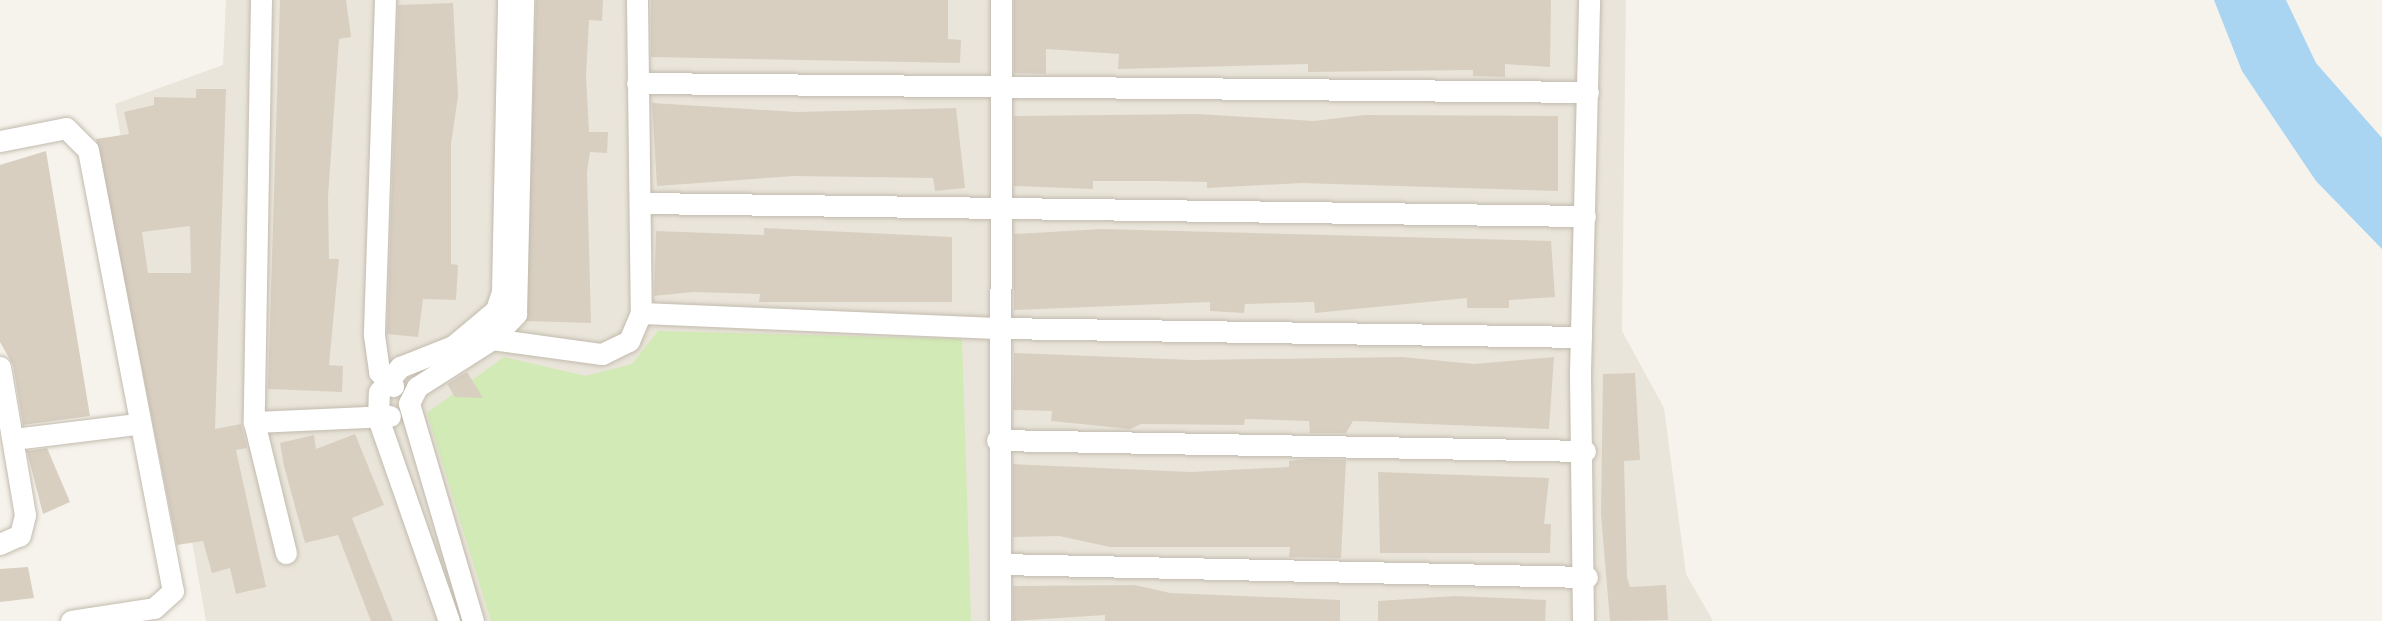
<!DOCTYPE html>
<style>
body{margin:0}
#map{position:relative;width:2382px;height:621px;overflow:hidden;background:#f6f3ec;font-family:Arial,sans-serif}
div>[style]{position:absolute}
.residential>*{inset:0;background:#eae5da}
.green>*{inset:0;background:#d2eab5}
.water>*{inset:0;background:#a9d4f2}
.building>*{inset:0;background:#d8cfc1}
.roads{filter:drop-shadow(0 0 2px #c2bbae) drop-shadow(0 0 2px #c2bbae)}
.minor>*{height:21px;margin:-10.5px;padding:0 10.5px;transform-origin:10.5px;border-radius:10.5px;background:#fff}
span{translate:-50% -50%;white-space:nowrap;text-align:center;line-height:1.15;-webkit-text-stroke:5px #fff;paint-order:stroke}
</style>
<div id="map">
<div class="residential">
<i style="clip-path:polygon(226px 0,1626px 0,1622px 331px,1664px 408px,1686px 574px,1713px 621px,206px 621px,115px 104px,223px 65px)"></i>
</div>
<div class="green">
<i style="clip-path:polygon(658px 331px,962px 339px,971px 621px,491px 621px,427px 413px,504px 357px,586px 376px,632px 364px)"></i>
</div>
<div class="water">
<i style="clip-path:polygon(2214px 0,2286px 0,2316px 63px,2382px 138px,2382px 249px,2316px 181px,2242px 71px)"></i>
</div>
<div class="building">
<i style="clip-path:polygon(280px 0,346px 0,351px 37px,339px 39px,328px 197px,329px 259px,339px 259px,329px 365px,343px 366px,342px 392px,268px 389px)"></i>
<i style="clip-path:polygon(536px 0,603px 0,602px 21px,589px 20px,586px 76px,589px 132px,608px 132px,607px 153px,590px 152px,587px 172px,591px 323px,526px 321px)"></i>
<i style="clip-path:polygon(651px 0,948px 0,948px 39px,961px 40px,960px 63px,651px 57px)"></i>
<i style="clip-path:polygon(1014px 0,1551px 0,1550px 67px,1505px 64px,1505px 77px,1473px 76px,1473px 70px,1308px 72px,1308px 64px,1118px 69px,1119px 54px,1046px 49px,1046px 74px,1014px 73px)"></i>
<i style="clip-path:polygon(453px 3px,458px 96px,451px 144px,451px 264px,458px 265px,456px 300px,423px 299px,418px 337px,387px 334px,398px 5px)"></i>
<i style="clip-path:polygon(evenodd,196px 89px,226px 89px,215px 429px,241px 424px,247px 448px,236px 450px,266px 587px,236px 594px,230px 568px,212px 573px,203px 541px,177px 545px,96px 139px,129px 134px,124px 112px,154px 105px,154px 97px,196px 98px,196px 89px,190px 226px,191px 273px,148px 273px,142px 232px,190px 226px)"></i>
<i style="clip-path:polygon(652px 103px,797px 112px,956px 108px,965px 188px,935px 191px,933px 178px,794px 176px,657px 186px)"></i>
<i style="clip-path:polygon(1197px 114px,1314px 121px,1364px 115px,1558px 116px,1558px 191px,1302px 183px,1207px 188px,1207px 182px,1156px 181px,1093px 181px,1093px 189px,1014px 186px,1014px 116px)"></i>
<i style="clip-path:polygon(46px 151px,90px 416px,23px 425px,13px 365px,0 342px,0 165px)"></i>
<i style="clip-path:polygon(764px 228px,952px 237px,952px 302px,759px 302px,760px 294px,693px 292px,654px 296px,656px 231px,764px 235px)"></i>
<i style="clip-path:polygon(1102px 229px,1551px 241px,1555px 297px,1509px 300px,1509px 308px,1467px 308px,1467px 298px,1315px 313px,1314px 302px,1245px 304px,1244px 313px,1210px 311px,1210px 302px,1014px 310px,1014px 234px)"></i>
<i style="clip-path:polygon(1014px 353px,1192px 360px,1402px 357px,1474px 364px,1554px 357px,1549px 429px,1353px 421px,1346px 433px,1310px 433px,1309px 421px,1245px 419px,1244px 425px,1141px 424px,1130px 429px,1051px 421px,1052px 411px,1013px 410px)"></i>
<i style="clip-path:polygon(467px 372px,483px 398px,455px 397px,447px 384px)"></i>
<i style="clip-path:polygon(1635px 373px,1640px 460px,1624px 461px,1627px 577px,1630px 587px,1666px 585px,1668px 620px,1610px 621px,1601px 515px,1603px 374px)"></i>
<i style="clip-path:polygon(355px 434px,384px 505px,352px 518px,393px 621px,371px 621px,338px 535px,305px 543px,284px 466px,280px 443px,314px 435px,316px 449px)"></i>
<i style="clip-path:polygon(47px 448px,70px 502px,43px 514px,27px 451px)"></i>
<i style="clip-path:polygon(1310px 459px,1346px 460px,1341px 558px,1289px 557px,1290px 547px,1110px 547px,1059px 536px,1013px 537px,1013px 464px,1191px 472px,1289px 467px,1289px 461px)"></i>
<i style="clip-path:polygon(1378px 472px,1549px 478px,1544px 524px,1551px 524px,1550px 553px,1380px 553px)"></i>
<i style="clip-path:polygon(28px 567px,34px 598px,0 602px,0 569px)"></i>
<i style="clip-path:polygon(1135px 585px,1170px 593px,1340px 600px,1340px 621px,1105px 621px,1105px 615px,1013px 621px,1013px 586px)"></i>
<i style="clip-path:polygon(1455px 596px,1546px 600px,1545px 621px,1378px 621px,1378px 601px)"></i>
</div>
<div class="roads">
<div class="minor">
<i style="left:261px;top:0;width:422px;rotate:91deg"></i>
<i style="left:254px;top:422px;width:136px;rotate:-2.5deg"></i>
<i style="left:385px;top:0;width:335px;rotate:91.9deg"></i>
<i style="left:374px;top:335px;width:37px;rotate:82deg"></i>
<i style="left:379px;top:372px;width:20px;rotate:45deg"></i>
<i style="left:637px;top:0;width:313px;rotate:89.3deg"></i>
<i style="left:641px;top:313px;width:357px;rotate:2.4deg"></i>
<i style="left:998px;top:328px;width:583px;rotate:0.88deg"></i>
<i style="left:637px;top:83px;width:951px;rotate:0.54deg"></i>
<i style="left:0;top:141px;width:67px;rotate:-11.1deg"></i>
<i style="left:66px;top:128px;width:31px;rotate:45deg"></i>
<i style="left:88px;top:150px;width:449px;rotate:79.1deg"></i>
<i style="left:173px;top:591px;width:25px;rotate:138deg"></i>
<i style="left:154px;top:608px;width:84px;rotate:171.1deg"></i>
<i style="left:642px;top:203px;width:943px;rotate:0.79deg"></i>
<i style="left:492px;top:339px;width:111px;rotate:7.8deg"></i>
<i style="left:602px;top:354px;width:30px;rotate:-26deg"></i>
<i style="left:629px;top:341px;width:30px;rotate:-67deg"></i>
<i style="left:0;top:367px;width:150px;rotate:80.4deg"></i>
<i style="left:25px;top:515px;width:21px;rotate:104deg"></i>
<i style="left:20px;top:535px;width:22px;rotate:156deg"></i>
<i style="left:254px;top:422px;width:135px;rotate:76.3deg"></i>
<i style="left:14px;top:439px;width:124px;rotate:-7deg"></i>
<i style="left:997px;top:440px;width:588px;rotate:1.07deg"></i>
<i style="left:1000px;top:564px;width:587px;rotate:1.27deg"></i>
<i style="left:449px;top:621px;width:215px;rotate:-109.3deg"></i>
<i style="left:378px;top:418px;width:26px;rotate:-88deg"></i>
<i style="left:379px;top:392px;width:33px;rotate:-50deg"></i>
<i style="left:400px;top:367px;width:57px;rotate:-21.6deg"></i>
<i style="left:453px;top:346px;width:56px;rotate:-39.9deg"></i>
<i style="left:496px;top:310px;width:20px;rotate:-72deg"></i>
<i style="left:502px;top:291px;width:291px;rotate:-88.8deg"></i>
<i style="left:473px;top:621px;width:227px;rotate:-106.4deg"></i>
<i style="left:409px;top:403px;width:18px;rotate:-63deg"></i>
<i style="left:417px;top:387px;width:89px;rotate:-32.6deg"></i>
<i style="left:492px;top:339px;width:35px;rotate:-46deg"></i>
<i style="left:516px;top:314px;width:314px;rotate:-88.7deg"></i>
<i style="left:1000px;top:621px;width:621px;rotate:-89.91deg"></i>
<i style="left:1583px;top:621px;width:248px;rotate:-90.7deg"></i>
<i style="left:1580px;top:373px;width:373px;rotate:-88.6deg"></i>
</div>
</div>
</div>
